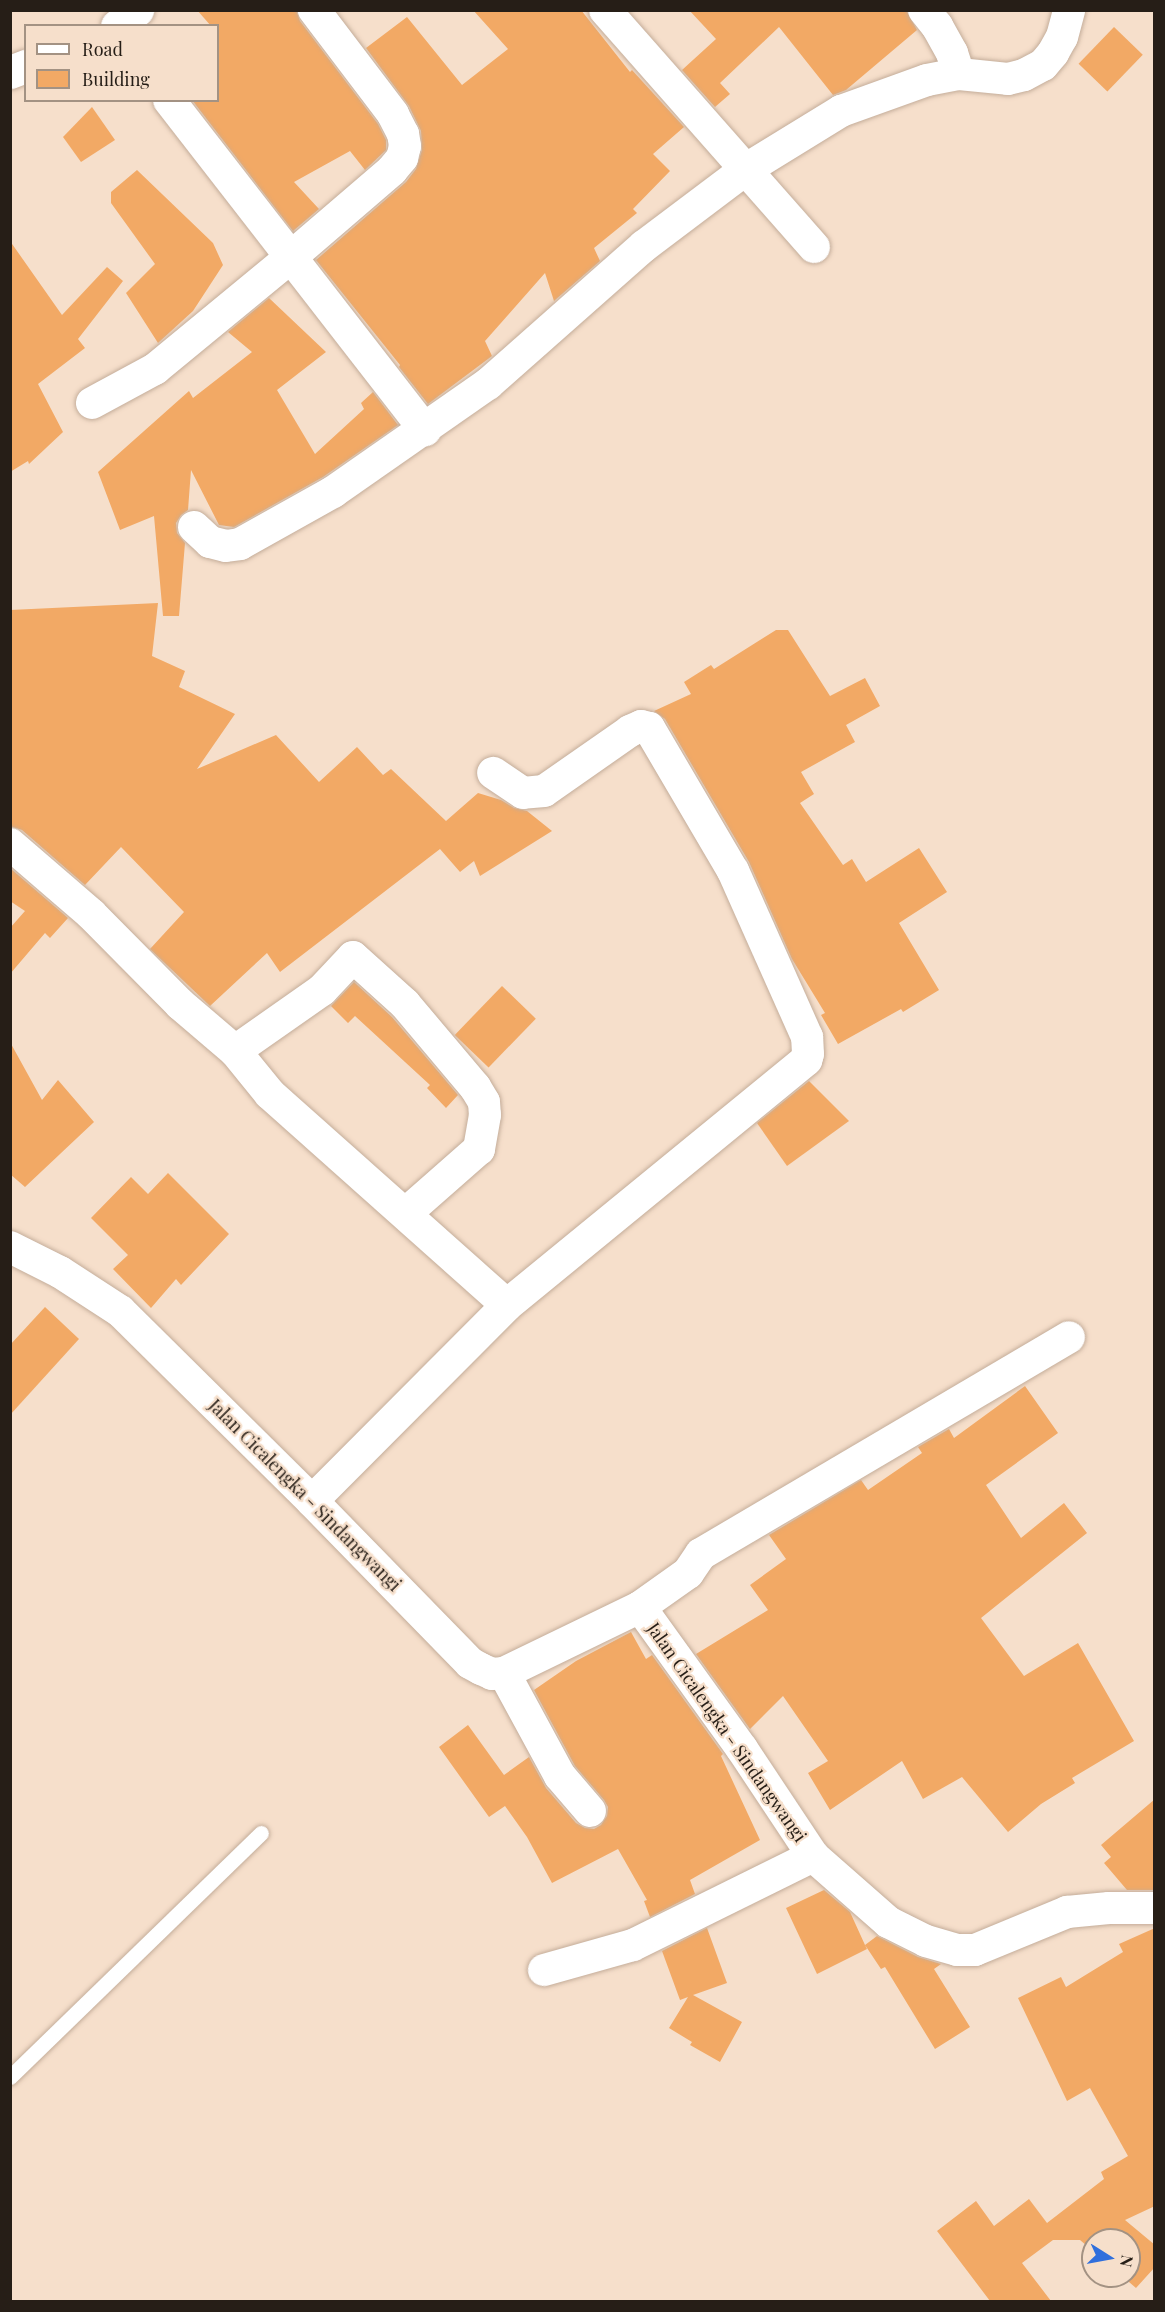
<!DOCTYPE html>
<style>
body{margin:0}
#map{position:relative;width:1165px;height:2312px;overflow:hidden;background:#f6dfcb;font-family:"Playfair Display",serif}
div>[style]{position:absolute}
.building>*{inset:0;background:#f2a965;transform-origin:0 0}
.roads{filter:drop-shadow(0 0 2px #c4ad9a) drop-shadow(0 0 2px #c4ad9a)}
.lane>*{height:15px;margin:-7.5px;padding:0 7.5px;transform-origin:7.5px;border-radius:7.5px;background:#fff}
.street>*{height:32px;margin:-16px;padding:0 16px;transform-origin:16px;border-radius:16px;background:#fff}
.primary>*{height:33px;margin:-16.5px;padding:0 16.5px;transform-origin:16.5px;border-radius:16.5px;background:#fff}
span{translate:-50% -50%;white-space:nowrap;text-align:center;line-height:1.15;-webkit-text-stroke:4.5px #f6dfcb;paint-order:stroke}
.street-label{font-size:18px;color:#261e17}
.frame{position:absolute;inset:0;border:12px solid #261e17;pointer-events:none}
.legend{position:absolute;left:24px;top:24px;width:195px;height:78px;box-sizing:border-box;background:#f6dfcb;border:2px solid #a39283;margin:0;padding:8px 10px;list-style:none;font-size:18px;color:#261e17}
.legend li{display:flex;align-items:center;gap:12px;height:30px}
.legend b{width:30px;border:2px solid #a39283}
.north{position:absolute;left:1081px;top:2228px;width:60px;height:60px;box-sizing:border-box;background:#f6dfcb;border:2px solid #a39283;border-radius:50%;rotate:101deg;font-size:16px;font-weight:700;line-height:24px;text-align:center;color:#261e17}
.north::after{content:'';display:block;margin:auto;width:21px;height:27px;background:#306fdc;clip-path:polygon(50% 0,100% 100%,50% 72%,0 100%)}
</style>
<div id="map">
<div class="building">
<i style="clip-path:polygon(197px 10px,296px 10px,300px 21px,378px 124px,386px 140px,386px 150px,365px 170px,350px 151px,294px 182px,319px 209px,293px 231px,192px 100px,218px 100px,218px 26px,211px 26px)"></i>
<i style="clip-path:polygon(473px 10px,581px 10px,630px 72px,632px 70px,684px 127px,653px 154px,670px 171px,633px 209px,637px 213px,594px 248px,600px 261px,554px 301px,545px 273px,485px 341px,492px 356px,428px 404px,399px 367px,400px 365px,316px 260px,406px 182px,416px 169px,422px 150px,421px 131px,409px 106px,366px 48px,407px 17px,462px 85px,508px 49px)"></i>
<i style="clip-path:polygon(689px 10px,906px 10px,917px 30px,846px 90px,833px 95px,779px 27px,720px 83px,730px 94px,715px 107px,682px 70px,716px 39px)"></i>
<i style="left:1114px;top:27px;width:40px;height:51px;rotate:44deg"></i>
<i style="clip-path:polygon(92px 107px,115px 140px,81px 162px,63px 137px)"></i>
<i style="clip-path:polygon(137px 170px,213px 243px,223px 265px,193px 311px,158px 343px,126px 293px,155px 264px,111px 203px,111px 192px)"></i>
<i style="clip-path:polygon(10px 241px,62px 315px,107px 267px,123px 281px,78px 339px,85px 348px,38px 384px,63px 432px,29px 464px,28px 461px,10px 472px)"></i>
<i style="clip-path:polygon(269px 298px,326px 352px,277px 390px,315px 454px,364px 409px,361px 403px,373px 392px,398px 425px,323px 477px,234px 527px,219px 525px,191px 470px,188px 510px,181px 515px,176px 523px,177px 533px,185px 543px,179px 616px,163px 616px,154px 516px,120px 530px,98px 472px,189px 391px,193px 398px,252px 352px,228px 332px)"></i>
<i style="clip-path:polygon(158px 603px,152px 656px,185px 671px,179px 687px,235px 714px,197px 769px,276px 735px,319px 782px,357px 747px,383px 775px,391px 769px,446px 821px,478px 793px,501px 800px,514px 808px,527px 811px,552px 831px,480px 876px,474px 861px,460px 872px,440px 849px,280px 972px,267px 953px,210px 1006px,150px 949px,184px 912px,121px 847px,85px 885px,22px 830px,10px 826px,10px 610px)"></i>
<i style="clip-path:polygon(776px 630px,788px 630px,830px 696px,865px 678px,880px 706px,846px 725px,855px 742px,801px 772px,814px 794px,800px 803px,843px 865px,852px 859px,866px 882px,919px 848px,947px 892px,899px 923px,939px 990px,903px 1012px,901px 1009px,838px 1044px,821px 1015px,825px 1013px,792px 959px,749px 862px,665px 719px,654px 711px,691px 694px,684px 682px,711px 665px,714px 669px)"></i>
<i style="clip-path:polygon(10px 868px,68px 918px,50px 938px,45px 933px,10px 974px,10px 928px,25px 911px,10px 901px)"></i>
<i style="clip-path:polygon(354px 982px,392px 1017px,458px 1095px,446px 1108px,427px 1088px,430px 1085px,355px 1016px,348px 1023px,331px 1006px)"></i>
<i style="left:502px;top:986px;width:47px;height:68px;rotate:44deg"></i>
<i style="clip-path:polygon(10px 1042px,42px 1100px,58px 1080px,94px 1122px,25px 1187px,10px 1174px)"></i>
<i style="clip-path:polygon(809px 1081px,849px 1121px,787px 1166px,757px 1123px)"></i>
<i style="clip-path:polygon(168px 1173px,229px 1234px,181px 1285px,176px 1279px,151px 1308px,113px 1269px,128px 1255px,91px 1218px,131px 1177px,148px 1194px)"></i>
<i style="clip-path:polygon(45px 1307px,79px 1339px,10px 1415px,10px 1345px)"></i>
<i style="clip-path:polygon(1025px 1386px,1058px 1433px,986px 1485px,1021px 1538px,1064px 1503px,1087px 1533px,981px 1618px,1024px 1676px,1078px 1643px,1134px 1741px,1072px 1778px,1075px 1783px,1041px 1804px,1008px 1832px,962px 1777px,923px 1799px,902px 1761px,830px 1810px,808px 1773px,828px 1761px,783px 1696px,750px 1729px,696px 1654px,768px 1610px,750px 1585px,786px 1559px,769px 1535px,861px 1480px,868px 1490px,922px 1453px,918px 1447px,949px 1429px,954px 1438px)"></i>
<i style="clip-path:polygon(631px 1632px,646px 1659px,652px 1655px,723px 1754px,721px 1756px,760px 1840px,690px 1880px,695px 1894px,650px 1917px,644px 1901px,647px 1900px,618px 1849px,552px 1883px,527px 1837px,505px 1806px,489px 1817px,439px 1747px,468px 1725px,504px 1775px,529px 1757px,546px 1788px,576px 1823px,585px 1828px,594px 1829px,601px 1825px,607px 1816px,608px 1807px,604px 1800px,575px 1766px,534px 1690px,576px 1661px)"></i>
<i style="clip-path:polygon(1155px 1799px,1155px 1890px,1127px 1890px,1104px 1863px,1111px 1857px,1101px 1845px)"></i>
<i style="clip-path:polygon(824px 1890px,850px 1912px,865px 1945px,877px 1936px,918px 1957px,941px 1964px,934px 1969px,970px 2027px,935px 2049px,885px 1967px,881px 1969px,865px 1945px,867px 1949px,817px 1974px,786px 1908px)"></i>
<i style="clip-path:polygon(707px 1928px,727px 1983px,693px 1995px,742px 2022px,720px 2062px,690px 2045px,692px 2042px,669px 2028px,688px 1997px,680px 2000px,662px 1951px)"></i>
<i style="clip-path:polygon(1155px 1928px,1155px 2206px,1125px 2220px,1155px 2245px,1155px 2267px,1136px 2288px,1122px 2276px,1129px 2276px,1129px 2240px,1093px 2240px,1093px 2251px,1080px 2240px,1053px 2240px,1022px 2263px,1051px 2301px,990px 2301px,937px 2231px,976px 2201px,994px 2226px,1029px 2199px,1047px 2223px,1104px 2179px,1101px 2172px,1128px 2156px,1090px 2088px,1067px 2101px,1018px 1998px,1061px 1977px,1066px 1987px,1123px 1952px,1119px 1944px)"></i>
</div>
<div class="roads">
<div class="lane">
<i style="left:10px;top:2077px;width:350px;rotate:-44.2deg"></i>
</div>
<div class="street">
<i style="left:605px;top:10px;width:316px;rotate:48.6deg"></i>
<i style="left:924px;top:10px;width:21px;rotate:51deg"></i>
<i style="left:937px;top:26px;width:31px;rotate:61deg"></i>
<i style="left:952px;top:53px;width:22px;rotate:72deg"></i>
<i style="left:169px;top:100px;width:418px;rotate:52.2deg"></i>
<i style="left:92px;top:403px;width:72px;rotate:-28.4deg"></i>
<i style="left:155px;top:369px;width:176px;rotate:-39.5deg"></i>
<i style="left:291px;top:257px;width:133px;rotate:-40.7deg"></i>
<i style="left:392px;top:170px;width:16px;rotate:-50deg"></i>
<i style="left:402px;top:158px;width:12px;rotate:-76deg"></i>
<i style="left:405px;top:146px;width:12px;rotate:-99deg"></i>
<i style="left:403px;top:134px;width:22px;rotate:-117deg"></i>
<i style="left:393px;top:114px;width:131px;rotate:-127.2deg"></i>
<i style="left:194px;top:527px;width:22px;rotate:43deg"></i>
<i style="left:210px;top:542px;width:16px;rotate:14deg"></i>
<i style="left:226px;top:546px;width:14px;rotate:-8deg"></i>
<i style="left:240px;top:544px;width:107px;rotate:-29.2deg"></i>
<i style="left:333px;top:492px;width:189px;rotate:-34.9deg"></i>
<i style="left:488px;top:384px;width:208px;rotate:-41.5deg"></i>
<i style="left:644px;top:246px;width:126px;rotate:-37deg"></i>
<i style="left:745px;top:170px;width:113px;rotate:-31.6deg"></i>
<i style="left:841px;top:111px;width:91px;rotate:-19.8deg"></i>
<i style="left:927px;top:80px;width:33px;rotate:-11deg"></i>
<i style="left:959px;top:74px;width:49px;rotate:5.8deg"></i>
<i style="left:1008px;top:79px;width:16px;rotate:-14deg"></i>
<i style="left:1024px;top:75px;width:21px;rotate:-28deg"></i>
<i style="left:1043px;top:65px;width:16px;rotate:-50deg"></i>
<i style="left:1053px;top:53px;width:18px;rotate:-61deg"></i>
<i style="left:1062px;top:37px;width:28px;rotate:-75deg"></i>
<i style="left:10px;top:844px;width:107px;rotate:40.8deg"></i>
<i style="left:91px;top:914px;width:127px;rotate:45.3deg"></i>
<i style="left:180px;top:1004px;width:72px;rotate:40.5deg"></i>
<i style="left:235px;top:1051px;width:55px;rotate:50.9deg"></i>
<i style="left:270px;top:1094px;width:317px;rotate:41.7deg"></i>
<i style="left:235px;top:1051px;width:106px;rotate:-35deg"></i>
<i style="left:322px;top:990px;width:45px;rotate:-46.8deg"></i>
<i style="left:353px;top:957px;width:70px;rotate:42.1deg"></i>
<i style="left:405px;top:1004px;width:109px;rotate:49.9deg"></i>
<i style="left:475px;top:1087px;width:17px;rotate:59deg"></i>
<i style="left:484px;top:1102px;width:13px;rotate:86deg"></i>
<i style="left:485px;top:1115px;width:35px;rotate:100deg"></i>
<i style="left:479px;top:1149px;width:98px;rotate:138.7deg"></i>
<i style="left:10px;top:1247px;width:56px;rotate:26.6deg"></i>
<i style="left:60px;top:1272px;width:72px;rotate:33deg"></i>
<i style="left:120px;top:1311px;width:270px;rotate:44.7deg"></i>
<i style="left:312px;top:1501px;width:226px;rotate:45.7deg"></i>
<i style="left:470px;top:1663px;width:13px;rotate:29deg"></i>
<i style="left:481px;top:1669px;width:12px;rotate:24deg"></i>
<i style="left:492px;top:1674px;width:12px;rotate:-5deg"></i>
<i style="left:504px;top:1673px;width:151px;rotate:-25.9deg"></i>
<i style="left:640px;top:1607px;width:175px;rotate:54.3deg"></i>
<i style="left:742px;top:1749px;width:128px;rotate:56.4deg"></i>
<i style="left:813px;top:1856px;width:100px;rotate:41.3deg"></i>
<i style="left:888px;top:1922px;width:42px;rotate:26.6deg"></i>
<i style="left:926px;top:1941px;width:32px;rotate:16deg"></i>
<i style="left:957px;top:1950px;width:18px"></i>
<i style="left:975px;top:1950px;width:100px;rotate:-22.4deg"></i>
<i style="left:1067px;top:1912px;width:42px;rotate:-5.4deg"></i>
<i style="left:1109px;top:1908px;width:45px"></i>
<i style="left:312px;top:1501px;width:276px;rotate:-45.1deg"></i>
<i style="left:507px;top:1305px;width:387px;rotate:-39.3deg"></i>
<i style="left:806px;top:1060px;width:6px;rotate:-72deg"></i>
<i style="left:808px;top:1054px;width:17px;rotate:-93deg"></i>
<i style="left:807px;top:1037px;width:182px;rotate:-114deg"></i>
<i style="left:733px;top:871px;width:166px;rotate:-120.4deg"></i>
<i style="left:649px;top:728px;width:8px;rotate:-166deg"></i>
<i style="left:641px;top:726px;width:12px;rotate:156deg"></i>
<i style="left:630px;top:731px;width:105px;rotate:145.1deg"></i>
<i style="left:544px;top:791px;width:21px;rotate:175deg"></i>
<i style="left:523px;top:793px;width:36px;rotate:-146deg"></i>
<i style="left:640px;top:1607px;width:59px;rotate:-35.3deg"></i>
<i style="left:688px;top:1573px;width:23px;rotate:-56deg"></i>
<i style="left:701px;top:1554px;width:427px;rotate:-30.5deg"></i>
<i style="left:504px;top:1673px;width:117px;rotate:61.5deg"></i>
<i style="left:560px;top:1776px;width:46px;rotate:49.4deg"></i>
<i style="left:544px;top:1970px;width:92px;rotate:-15.7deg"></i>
<i style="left:633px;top:1945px;width:201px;rotate:-26.3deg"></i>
</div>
<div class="primary">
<i style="left:117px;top:26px;width:26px;rotate:-39deg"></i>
<i style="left:10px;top:72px;width:17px;rotate:-21deg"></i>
</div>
</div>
<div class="street-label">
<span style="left:305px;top:1495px;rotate:45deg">Jalan Cicalengka - Sindangwangi</span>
<span style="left:727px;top:1732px;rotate:55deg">Jalan Cicalengka - Sindangwangi</span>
</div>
<div class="frame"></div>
<ul class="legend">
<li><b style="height:8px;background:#fff"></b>Road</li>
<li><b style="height:16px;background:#f2a965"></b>Building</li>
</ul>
<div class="north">N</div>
</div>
